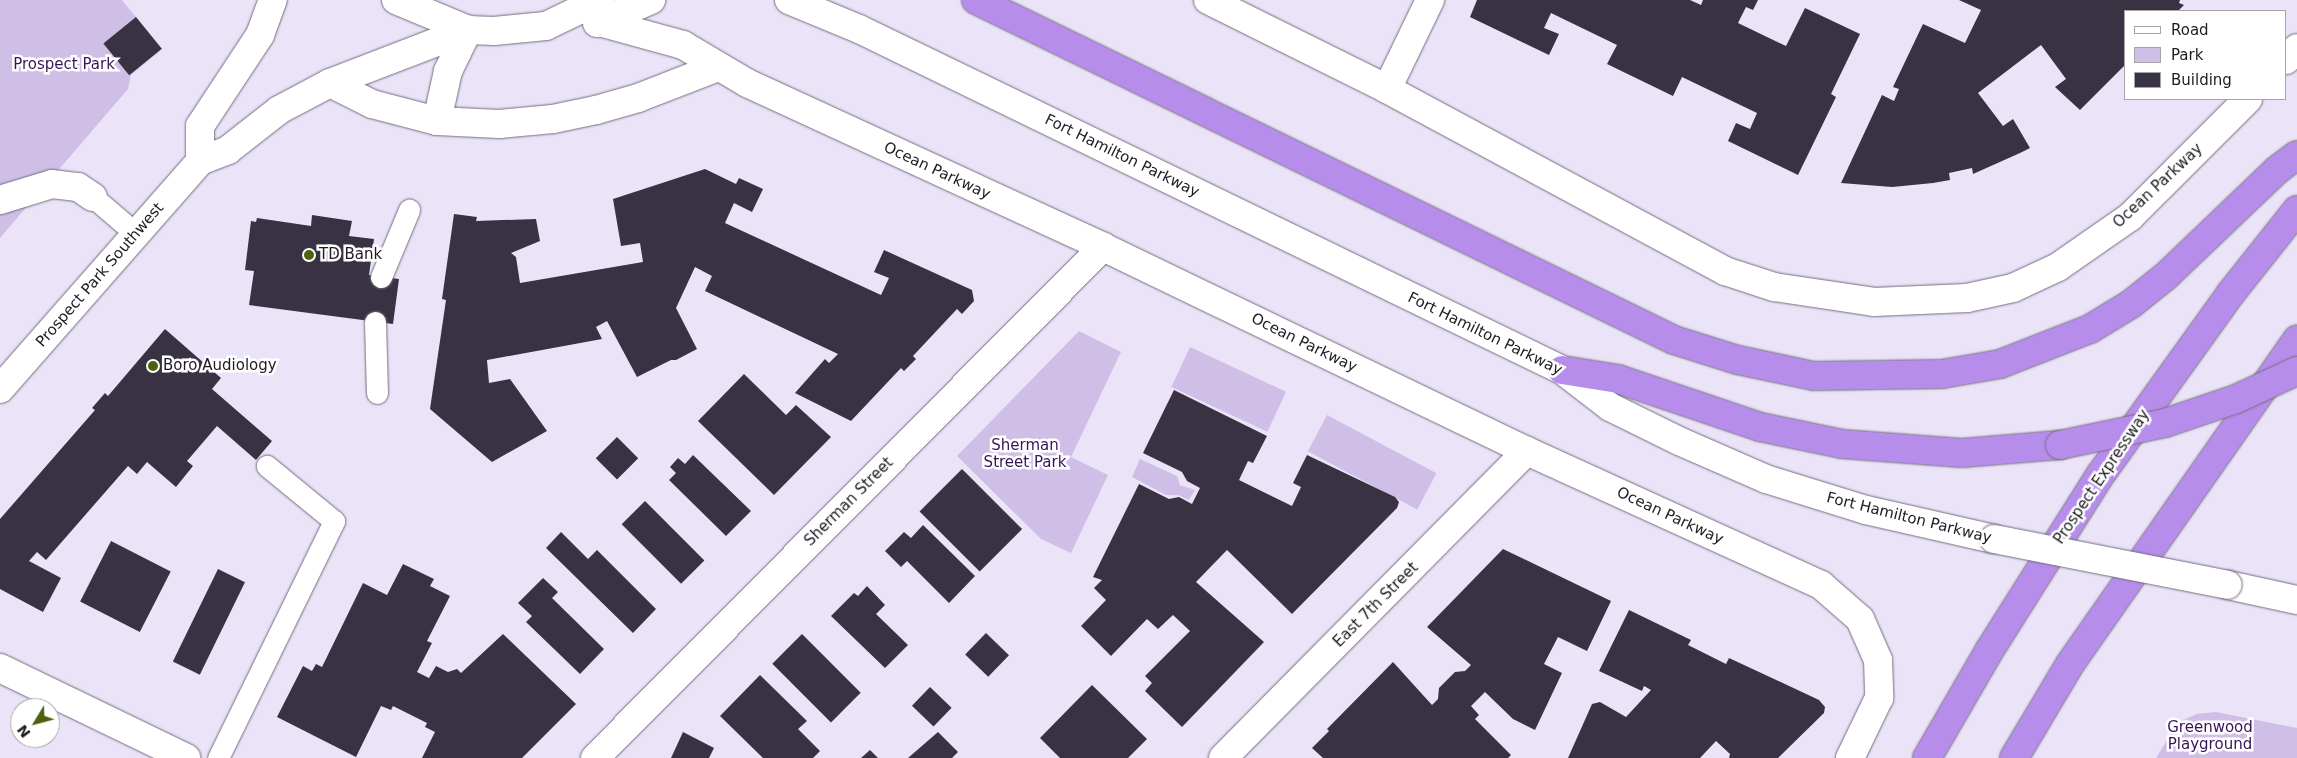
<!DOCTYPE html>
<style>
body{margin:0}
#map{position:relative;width:2297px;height:758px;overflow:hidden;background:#ebe3f8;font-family:"DejaVu Sans",sans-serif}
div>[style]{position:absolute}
.green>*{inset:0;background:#cfbfe7;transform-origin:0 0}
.building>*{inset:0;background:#393242;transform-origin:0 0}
.roads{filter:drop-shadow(0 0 1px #746d7f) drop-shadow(0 0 1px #746d7f)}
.lane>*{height:21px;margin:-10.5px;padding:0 10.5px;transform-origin:10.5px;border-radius:10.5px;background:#fff}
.street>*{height:28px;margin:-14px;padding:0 14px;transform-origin:14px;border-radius:14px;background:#fff}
.secondary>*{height:28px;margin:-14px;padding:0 14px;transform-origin:14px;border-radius:14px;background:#fff}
.highway>*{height:28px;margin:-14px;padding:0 14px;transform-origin:14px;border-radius:14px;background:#b78dec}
.bridges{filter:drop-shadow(0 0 1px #746d7f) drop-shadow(0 0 1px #746d7f)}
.secondary-bridge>*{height:28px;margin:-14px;padding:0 14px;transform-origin:14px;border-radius:14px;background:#fff}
.highway-bridge>*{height:28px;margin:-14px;padding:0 14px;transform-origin:14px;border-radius:14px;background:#b78dec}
.dots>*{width:14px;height:14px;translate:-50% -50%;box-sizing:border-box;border:2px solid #fff;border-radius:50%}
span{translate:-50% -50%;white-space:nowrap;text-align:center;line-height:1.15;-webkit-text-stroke:5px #fff;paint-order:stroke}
.park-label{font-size:15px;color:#371458}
.street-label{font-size:15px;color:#1e1b22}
.poi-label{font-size:15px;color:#1e1b22}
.left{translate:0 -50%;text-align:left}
.legend{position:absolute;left:2124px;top:10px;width:162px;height:90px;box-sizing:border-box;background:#fff;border:1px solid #a5a4a7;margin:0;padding:6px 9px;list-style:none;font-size:15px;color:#1e1b22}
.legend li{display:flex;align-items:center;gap:10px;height:25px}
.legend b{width:25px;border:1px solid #a5a4a7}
.north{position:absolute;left:10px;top:698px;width:50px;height:50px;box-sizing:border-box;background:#fff;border:1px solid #a5a4a7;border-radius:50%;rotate:233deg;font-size:14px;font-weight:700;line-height:20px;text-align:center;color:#1e1b22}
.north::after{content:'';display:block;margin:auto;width:18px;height:22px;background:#4d620c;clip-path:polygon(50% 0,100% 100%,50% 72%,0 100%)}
</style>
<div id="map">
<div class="green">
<i style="clip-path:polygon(0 0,122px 0,162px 49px,131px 75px,128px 89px,0 238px)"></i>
<i style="clip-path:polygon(1079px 331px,1121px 352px,1071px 457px,1108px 475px,1071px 553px,1041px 539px,957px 456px)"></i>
<i style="left:1190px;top:347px;width:106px;height:44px;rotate:25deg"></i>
<i style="left:1327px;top:415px;width:124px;height:41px;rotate:28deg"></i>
<i style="clip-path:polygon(1140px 459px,1177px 476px,1180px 485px,1195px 490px,1189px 500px,1178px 495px,1166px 495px,1132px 477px)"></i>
<i style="clip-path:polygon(2216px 712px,2297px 728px,2297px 758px,2156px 758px,2178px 722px,2197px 714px)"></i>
</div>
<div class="building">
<i style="clip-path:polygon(1477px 0,1690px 0,1701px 5px,1703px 0,1758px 0,1753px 10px,1746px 7px,1738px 23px,1786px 46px,1805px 8px,1860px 34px,1831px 94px,1836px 97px,1798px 175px,1728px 141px,1736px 123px,1750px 129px,1757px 113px,1682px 77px,1673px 96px,1607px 64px,1617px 45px,1551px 13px,1544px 28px,1559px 34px,1549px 55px,1470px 17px)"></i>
<i style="clip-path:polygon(1959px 0,2180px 0,2179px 3px,2184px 5px,2178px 11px,2126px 11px,2126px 64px,2080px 110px,2055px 87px,2066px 79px,2041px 45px,1978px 93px,2003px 126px,2013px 119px,2030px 148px,2020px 153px,1973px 174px,1972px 168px,1949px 173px,1950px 180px,1933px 183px,1892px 187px,1841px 183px,1882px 95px,1894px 101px,1899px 89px,1893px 87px,1923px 24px,1965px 43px,1981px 10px)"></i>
<i style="left:136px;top:17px;width:41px;height:42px;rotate:51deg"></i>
<i style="clip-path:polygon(705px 169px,736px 184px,739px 178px,763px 189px,752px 212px,734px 203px,725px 223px,881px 295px,889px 278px,874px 272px,884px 250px,972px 290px,974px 301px,962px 314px,957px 309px,913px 356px,916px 359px,904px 371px,901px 368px,851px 421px,795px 393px,825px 359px,829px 363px,838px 354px,705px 291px,712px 276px,695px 267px,676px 308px,697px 349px,676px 360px,671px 360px,637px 377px,607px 321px,596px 327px,602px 339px,487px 360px,489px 383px,510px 379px,547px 431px,492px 462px,430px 409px,446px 300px,442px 299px,454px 214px,477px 217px,476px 221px,536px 219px,540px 241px,511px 253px,516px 257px,520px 283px,643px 262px,640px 243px,621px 246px,613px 199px)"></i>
<i style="clip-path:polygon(312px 215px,352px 221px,349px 236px,374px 239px,369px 275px,399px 279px,393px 324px,249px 305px,254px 271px,245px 270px,251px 221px,256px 222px,257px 218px,311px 226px)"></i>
<i style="clip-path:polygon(165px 329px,221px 378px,212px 389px,272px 441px,256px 460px,217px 426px,187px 461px,193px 466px,176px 487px,147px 462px,137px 474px,128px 466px,46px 560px,37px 552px,29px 561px,61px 578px,43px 612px,0 589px,0 519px,95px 410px,92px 408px,105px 393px,108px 396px)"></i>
<i style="clip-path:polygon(744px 374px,786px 415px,796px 405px,831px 437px,774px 495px,698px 421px)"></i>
<i style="clip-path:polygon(1174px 390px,1267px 436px,1253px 463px,1248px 461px,1239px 480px,1292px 506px,1301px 487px,1293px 483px,1307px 455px,1395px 497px,1399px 502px,1397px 508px,1292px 614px,1227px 550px,1196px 582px,1264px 642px,1182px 727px,1145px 691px,1152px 683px,1145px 676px,1190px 631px,1173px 615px,1158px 629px,1147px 619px,1111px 656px,1081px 626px,1106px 600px,1094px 588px,1102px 580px,1093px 577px,1139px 484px,1169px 499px,1179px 497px,1192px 504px,1200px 488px,1187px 481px,1182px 472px,1143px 453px)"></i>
<i style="left:617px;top:437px;width:30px;height:30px;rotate:45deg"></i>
<i style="clip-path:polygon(693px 455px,751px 511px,726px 536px,669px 480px,676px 473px,670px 467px,678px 458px,685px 464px)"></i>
<i style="left:962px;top:469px;width:85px;height:60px;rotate:45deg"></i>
<i style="left:645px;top:501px;width:84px;height:33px;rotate:45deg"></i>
<i style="clip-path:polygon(923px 525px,975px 576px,949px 603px,907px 561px,901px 567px,885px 551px,904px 532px,911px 538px)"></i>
<i style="clip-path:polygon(561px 532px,588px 559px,597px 550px,656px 609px,633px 633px,546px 548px)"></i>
<i style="left:111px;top:541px;width:67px;height:68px;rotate:27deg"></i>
<i style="clip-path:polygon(1503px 549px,1611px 601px,1587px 651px,1558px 637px,1544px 664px,1562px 673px,1535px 730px,1513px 719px,1485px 692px,1471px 706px,1479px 715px,1475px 719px,1511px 755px,1508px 758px,1323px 758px,1312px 748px,1329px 731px,1327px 729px,1393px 662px,1432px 705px,1438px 699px,1439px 688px,1455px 672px,1465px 671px,1471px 665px,1427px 627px)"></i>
<i style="clip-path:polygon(403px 564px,434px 579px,430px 586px,450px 596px,427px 641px,432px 643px,417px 672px,429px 678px,436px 666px,448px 672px,457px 669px,461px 673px,503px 634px,576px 704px,522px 758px,422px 758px,435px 732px,425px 727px,427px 723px,393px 706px,391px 710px,381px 706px,356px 757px,277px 717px,303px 666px,312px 671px,316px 664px,322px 667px,363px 583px,387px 595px)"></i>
<i style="left:218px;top:569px;width:30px;height:103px;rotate:26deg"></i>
<i style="clip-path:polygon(543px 578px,558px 592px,552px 598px,604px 649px,580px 674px,526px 622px,532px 616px,518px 603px)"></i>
<i style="clip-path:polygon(867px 586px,885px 605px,876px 614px,908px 645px,885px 668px,831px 616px,854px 593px,858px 596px)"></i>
<i style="clip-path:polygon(1629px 610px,1691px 640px,1688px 645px,1726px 664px,1729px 658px,1819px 700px,1825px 707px,1824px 713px,1778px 758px,1729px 758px,1730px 754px,1716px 741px,1700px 758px,1568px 758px,1592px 704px,1600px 702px,1626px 717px,1651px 690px,1644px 686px,1642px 691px,1599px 671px)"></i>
<i style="left:986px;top:633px;width:32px;height:30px;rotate:44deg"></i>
<i style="left:802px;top:634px;width:83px;height:42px;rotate:45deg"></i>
<i style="clip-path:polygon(760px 675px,807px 721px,798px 729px,820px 751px,813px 758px,763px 758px,720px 716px)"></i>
<i style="clip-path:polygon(1092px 685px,1147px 739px,1128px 758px,1060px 758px,1040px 738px)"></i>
<i style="left:930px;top:687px;width:30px;height:26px;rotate:44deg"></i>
<i style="clip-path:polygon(683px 732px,714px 748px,709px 758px,671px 758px)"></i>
<i style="clip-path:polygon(938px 732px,958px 752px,952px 758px,908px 758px)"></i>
<i style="clip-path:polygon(870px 750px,878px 758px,861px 758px)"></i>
</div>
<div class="roads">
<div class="lane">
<i style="left:93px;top:197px;width:55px;rotate:40.6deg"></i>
<i style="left:381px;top:277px;width:73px;rotate:-67.3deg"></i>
<i style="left:375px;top:322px;width:71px;rotate:88.4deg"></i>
<i style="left:218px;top:758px;width:264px;rotate:-63.9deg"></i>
<i style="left:334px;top:521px;width:87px;rotate:-140.6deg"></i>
</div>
<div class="street">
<i style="left:1208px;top:0;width:200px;rotate:26.4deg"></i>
<i style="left:1387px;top:89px;width:384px;rotate:28.3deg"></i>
<i style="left:1725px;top:271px;width:52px;rotate:18.1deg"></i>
<i style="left:1774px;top:287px;width:101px;rotate:8.5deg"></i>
<i style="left:1874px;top:302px;width:93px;rotate:-2.5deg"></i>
<i style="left:1967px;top:298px;width:47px;rotate:-12.3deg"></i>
<i style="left:2013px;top:288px;width:50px;rotate:-25deg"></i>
<i style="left:2058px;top:267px;width:88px;rotate:-34.8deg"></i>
<i style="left:2130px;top:217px;width:167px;rotate:-45deg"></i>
<i style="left:2286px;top:60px;width:16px;rotate:-47deg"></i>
<i style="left:1387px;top:89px;width:99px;rotate:-64.2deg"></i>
<i style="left:0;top:200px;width:54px;rotate:-17.1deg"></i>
<i style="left:52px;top:184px;width:26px;rotate:7deg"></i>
<i style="left:78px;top:187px;width:18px;rotate:34deg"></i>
<i style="left:0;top:668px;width:207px;rotate:25.8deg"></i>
<i style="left:595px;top:758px;width:721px;rotate:-45.17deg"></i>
<i style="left:1223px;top:758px;width:432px;rotate:-45.3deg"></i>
</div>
<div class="secondary">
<i style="left:396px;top:0;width:78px;rotate:22.6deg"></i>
<i style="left:468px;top:30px;width:26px;rotate:2deg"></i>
<i style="left:494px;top:31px;width:52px;rotate:-5.5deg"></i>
<i style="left:546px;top:26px;width:60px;rotate:-25.7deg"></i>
<i style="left:789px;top:0;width:76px;rotate:22.5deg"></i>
<i style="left:859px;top:29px;width:781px;rotate:25.88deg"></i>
<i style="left:1562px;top:370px;width:61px;rotate:37.6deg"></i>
<i style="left:1610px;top:407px;width:77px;rotate:26.2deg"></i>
<i style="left:1679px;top:441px;width:95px;rotate:23.6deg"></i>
<i style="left:1766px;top:479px;width:105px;rotate:17.2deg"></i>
<i style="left:1866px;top:510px;width:131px;rotate:12.8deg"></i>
<i style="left:597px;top:23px;width:59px;rotate:-23.1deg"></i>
<i style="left:603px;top:23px;width:83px;rotate:15.4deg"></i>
<i style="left:683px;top:45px;width:74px;rotate:30.7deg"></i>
<i style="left:747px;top:83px;width:392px;rotate:24.7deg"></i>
<i style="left:1103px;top:247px;width:471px;rotate:25.7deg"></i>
<i style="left:1527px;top:451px;width:323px;rotate:24.5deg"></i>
<i style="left:1821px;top:585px;width:52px;rotate:41.1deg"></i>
<i style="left:1860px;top:619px;width:45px;rotate:66.3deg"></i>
<i style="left:1878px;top:660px;width:38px;rotate:88deg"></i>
<i style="left:1879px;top:698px;width:67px;rotate:115.8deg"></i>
<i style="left:330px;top:83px;width:47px;rotate:26.6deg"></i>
<i style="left:372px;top:104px;width:67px;rotate:14.7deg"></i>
<i style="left:437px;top:121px;width:62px;rotate:2.8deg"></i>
<i style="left:499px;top:124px;width:54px;rotate:-5.3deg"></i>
<i style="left:553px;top:119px;width:44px;rotate:-11.8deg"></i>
<i style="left:596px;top:110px;width:44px;rotate:-15.9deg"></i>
<i style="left:638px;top:98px;width:86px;rotate:-21.2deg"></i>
<i style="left:437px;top:121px;width:51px;rotate:-77.6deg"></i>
<i style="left:448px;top:71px;width:46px;rotate:-64deg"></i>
<i style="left:200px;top:161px;width:35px;rotate:-90deg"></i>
<i style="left:200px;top:126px;width:109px;rotate:-56.6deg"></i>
<i style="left:260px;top:35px;width:37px;rotate:-70deg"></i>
<i style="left:0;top:389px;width:303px;rotate:-48.7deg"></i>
<i style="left:200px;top:161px;width:30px;rotate:-21deg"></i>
<i style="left:228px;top:150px;width:65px;rotate:-38.1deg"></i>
<i style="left:279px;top:110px;width:58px;rotate:-27.9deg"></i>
<i style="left:330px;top:83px;width:148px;rotate:-21deg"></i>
<i style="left:2228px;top:585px;width:71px;rotate:12.3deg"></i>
</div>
<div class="highway">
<i style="left:976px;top:0;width:776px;rotate:25.97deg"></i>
<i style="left:1674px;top:340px;width:67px;rotate:17.4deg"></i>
<i style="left:1738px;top:360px;width:78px;rotate:11.9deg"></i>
<i style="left:1814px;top:376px;width:128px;rotate:-0.9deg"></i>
<i style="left:1942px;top:374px;width:59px;rotate:-9.8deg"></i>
<i style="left:2000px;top:364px;width:97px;rotate:-21.3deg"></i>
<i style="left:2090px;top:329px;width:48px;rotate:-31.4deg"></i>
<i style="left:2131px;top:304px;width:45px;rotate:-38.7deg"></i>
<i style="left:2166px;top:276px;width:153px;rotate:-43.7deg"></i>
<i style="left:2277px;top:170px;width:25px;rotate:-37deg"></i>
<i style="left:1562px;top:370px;width:57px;rotate:9.1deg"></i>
<i style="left:1618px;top:379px;width:150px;rotate:18.7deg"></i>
<i style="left:1760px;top:427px;width:84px;rotate:11.7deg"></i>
<i style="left:1842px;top:444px;width:120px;rotate:4.3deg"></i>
<i style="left:1962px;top:453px;width:98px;rotate:-4.7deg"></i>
<i style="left:1927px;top:758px;width:124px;rotate:-59.9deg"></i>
<i style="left:1989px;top:651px;width:209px;rotate:-57.7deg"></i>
<i style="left:2101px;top:474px;width:223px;rotate:-54.3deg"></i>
<i style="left:2231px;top:293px;width:106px;rotate:-51.5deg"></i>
<i style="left:2014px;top:758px;width:109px;rotate:-59.2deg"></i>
<i style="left:2070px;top:664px;width:396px;rotate:-55deg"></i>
</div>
</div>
<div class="bridges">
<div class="secondary-bridge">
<i style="left:1994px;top:539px;width:238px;rotate:11.1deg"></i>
</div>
<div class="highway-bridge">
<i style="left:2060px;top:445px;width:107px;rotate:-11.8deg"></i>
<i style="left:2165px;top:423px;width:75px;rotate:-18.7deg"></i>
<i style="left:2236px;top:399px;width:67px;rotate:-24.7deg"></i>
</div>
</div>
<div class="dots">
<i style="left:309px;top:255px;background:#4d620c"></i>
<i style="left:153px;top:366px;background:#4d620c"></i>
</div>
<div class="park-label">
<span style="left:64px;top:65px">Prospect Park</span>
<span style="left:1025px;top:454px">Sherman<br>Street Park</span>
<span style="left:2210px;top:736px">Greenwood<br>Playground</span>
</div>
<div class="street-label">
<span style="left:1122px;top:156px;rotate:26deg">Fort Hamilton Parkway</span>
<span style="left:937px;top:171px;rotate:25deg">Ocean Parkway</span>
<span style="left:2158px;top:186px;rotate:-43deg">Ocean Parkway</span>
<span style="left:100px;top:275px;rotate:-49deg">Prospect Park Southwest</span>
<span style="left:1485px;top:334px;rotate:26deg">Fort Hamilton Parkway</span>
<span style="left:1304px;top:343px;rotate:26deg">Ocean Parkway</span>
<span style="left:2102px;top:477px;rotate:-56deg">Prospect Expressway</span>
<span style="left:849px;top:502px;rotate:-45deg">Sherman Street</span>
<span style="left:1670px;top:516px;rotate:25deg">Ocean Parkway</span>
<span style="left:1909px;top:518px;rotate:14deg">Fort Hamilton Parkway</span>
<span style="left:1376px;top:605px;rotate:-45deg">East 7th Street</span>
</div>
<div class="poi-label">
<span class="left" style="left:319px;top:255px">TD Bank</span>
<span class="left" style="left:163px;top:366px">Boro Audiology</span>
</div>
<ul class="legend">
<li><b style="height:6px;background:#fff"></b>Road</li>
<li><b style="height:14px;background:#cfbfe7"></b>Park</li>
<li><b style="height:14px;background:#393242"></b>Building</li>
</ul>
<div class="north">N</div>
</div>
